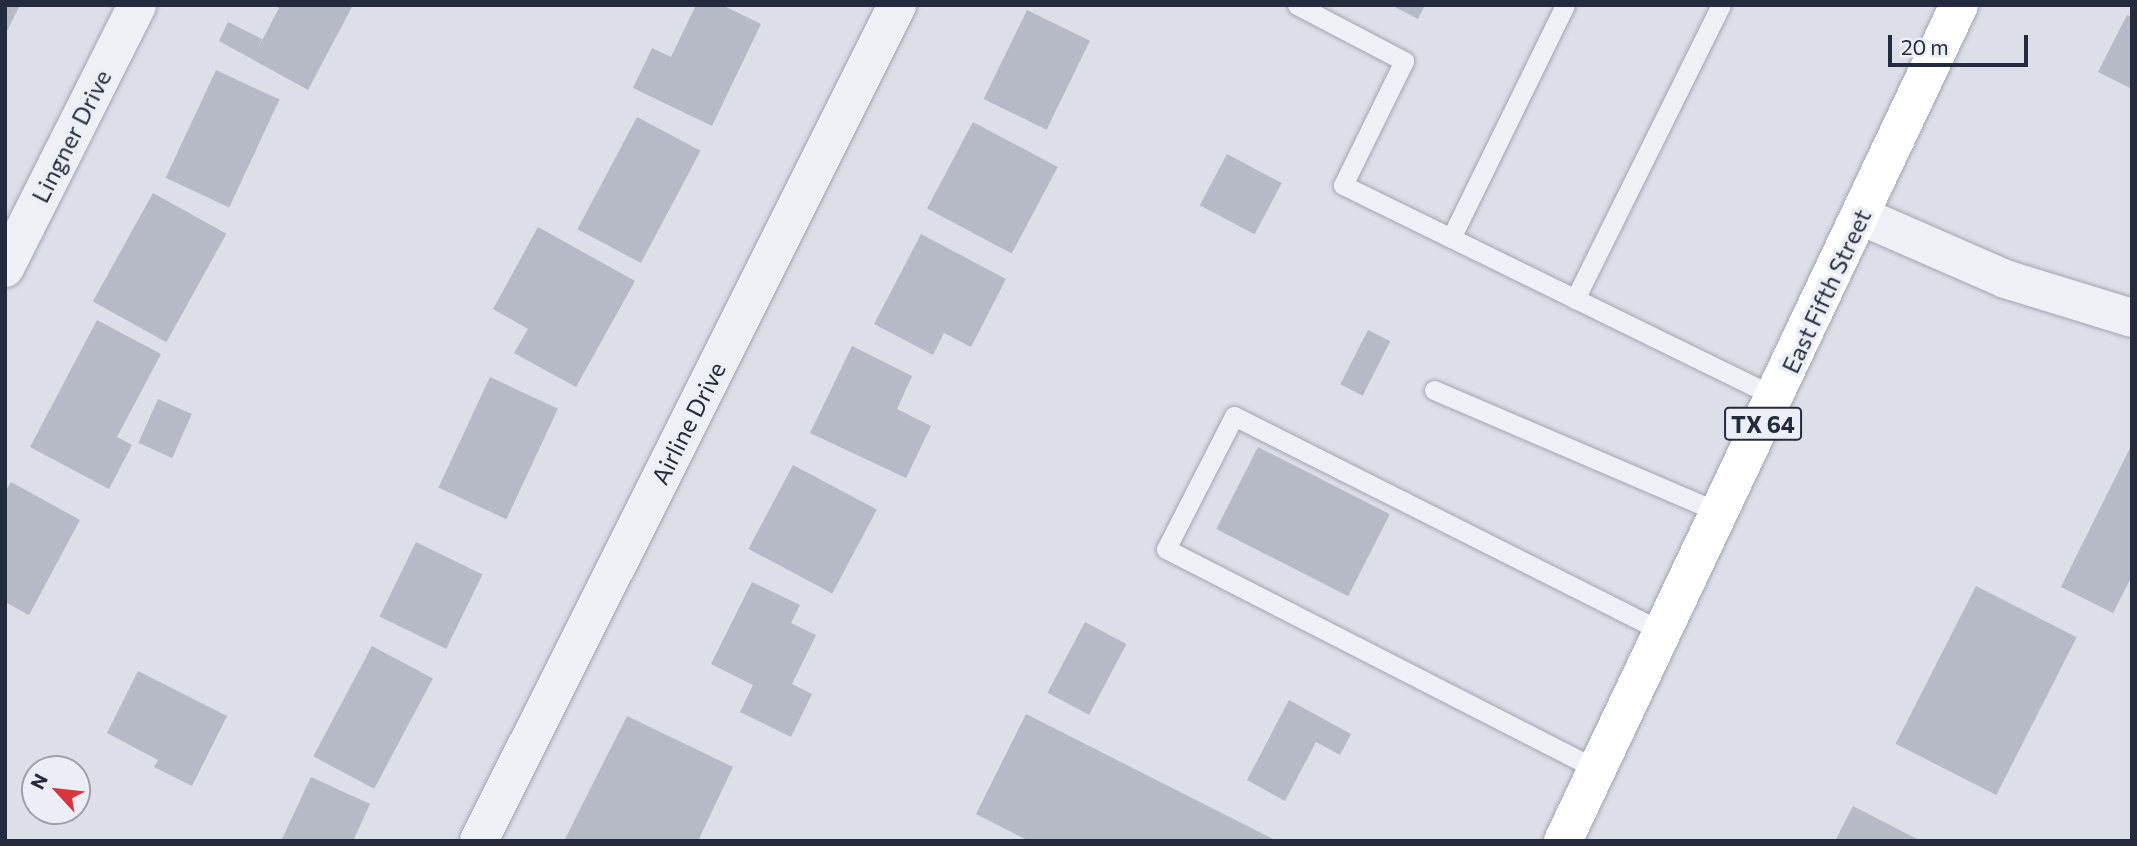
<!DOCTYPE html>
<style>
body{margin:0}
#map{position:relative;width:2137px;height:846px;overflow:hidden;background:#dcdfe7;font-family:Commissioner,sans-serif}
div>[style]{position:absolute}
.building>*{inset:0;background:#b6bac7;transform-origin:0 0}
.roads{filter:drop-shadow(0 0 2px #a1a5b1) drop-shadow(0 0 2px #a1a5b1)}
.lane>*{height:19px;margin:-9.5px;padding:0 9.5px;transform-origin:9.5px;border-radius:9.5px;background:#eff0f5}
.street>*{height:38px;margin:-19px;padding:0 19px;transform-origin:19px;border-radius:19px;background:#eff0f5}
.primary>*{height:38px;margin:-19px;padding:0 19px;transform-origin:19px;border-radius:19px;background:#fff}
span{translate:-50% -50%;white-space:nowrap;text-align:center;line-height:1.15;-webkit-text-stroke:7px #ebeef5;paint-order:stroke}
.shield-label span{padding:2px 5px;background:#ebeef5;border:2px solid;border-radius:5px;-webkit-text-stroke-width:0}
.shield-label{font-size:23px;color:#242b3e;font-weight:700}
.street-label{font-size:24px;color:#242b3e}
.frame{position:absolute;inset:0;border:7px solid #242b3e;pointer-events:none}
.north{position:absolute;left:21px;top:755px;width:70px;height:70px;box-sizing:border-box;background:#ebeef5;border:2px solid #9ba0ac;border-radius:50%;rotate:297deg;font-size:19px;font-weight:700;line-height:28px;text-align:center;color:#242b3e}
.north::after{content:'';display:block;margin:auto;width:24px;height:32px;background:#d8353d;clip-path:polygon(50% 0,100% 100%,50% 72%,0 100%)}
.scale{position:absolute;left:1888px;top:35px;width:140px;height:32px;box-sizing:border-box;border:4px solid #242b3e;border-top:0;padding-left:9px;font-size:21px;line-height:24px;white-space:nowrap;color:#242b3e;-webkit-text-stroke:5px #ebeef5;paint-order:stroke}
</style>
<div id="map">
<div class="building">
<i style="clip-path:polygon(5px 5px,20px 5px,5px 35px)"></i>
<i style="clip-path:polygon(274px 5px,353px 5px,308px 90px,219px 41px,228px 22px,262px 39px,258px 48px,279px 8px)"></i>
<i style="clip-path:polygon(696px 5px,722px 5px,761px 24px,712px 126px,633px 88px,652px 48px,671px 57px)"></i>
<i style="clip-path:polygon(1391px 5px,1425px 5px,1418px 19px)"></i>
<i style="left:1027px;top:10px;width:70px;height:99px;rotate:26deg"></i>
<i style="clip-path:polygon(2127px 15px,2132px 17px,2132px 89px,2098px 72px)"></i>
<i style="left:216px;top:70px;width:70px;height:119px;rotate:25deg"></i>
<i style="left:637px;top:117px;width:72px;height:127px;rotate:28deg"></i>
<i style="left:973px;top:122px;width:96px;height:98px;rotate:28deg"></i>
<i style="left:1227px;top:154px;width:62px;height:58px;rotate:28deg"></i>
<i style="left:153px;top:193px;width:84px;height:124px;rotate:29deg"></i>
<i style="clip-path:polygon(538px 227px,635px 281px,576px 387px,514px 353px,528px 329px,493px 309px)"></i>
<i style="clip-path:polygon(921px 234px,1006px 279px,971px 347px,944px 333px,933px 355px,874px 324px)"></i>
<i style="clip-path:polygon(97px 320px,161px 354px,117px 437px,132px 445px,109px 489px,30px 447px)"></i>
<i style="left:1368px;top:330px;width:25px;height:61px;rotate:27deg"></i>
<i style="clip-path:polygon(852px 346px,912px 376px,897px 409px,931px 426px,906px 478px,810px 433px)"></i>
<i style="left:490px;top:377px;width:75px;height:122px;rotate:25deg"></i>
<i style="left:158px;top:399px;width:37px;height:48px;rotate:24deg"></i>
<i style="clip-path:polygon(2132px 444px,2132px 576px,2113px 613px,2061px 587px)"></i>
<i style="left:1258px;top:447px;width:148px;height:92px;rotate:27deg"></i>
<i style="left:793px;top:465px;width:95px;height:95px;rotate:28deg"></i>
<i style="clip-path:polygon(11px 482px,80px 520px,29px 615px,5px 602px,5px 492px)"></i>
<i style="left:416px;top:542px;width:74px;height:83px;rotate:26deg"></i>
<i style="clip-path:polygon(752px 582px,800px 605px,791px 623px,816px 635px,792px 684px,812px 694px,791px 737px,740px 712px,753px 685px,711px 664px)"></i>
<i style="left:1976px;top:586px;width:113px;height:177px;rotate:27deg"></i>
<i style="left:1085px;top:622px;width:47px;height:80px;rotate:28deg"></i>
<i style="left:372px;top:646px;width:69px;height:125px;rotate:28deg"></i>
<i style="clip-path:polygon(138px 671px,227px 716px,192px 786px,154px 767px,158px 760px,107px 733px)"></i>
<i style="clip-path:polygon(1289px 700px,1351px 734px,1340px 755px,1316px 742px,1285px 801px,1247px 780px)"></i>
<i style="clip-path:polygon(1026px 714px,1277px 841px,1029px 841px,976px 814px)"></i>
<i style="clip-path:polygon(627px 716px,733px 767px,698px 841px,564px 841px)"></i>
<i style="clip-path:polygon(311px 777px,370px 804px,353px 841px,281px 841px)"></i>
<i style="clip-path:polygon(1853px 806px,1921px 841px,1835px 841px)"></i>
</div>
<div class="roads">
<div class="lane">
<i style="left:1297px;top:5px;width:121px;rotate:27.6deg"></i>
<i style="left:1404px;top:61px;width:138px;rotate:116.2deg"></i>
<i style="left:1343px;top:185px;width:482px;rotate:26.1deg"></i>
<i style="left:1451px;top:238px;width:259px;rotate:-63.9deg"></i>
<i style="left:1575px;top:299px;width:328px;rotate:-63.6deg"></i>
<i style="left:1434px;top:390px;width:312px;rotate:23.2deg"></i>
<i style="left:1598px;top:770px;width:485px;rotate:-152.9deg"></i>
<i style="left:1166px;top:549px;width:149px;rotate:-62.9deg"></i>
<i style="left:1234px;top:416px;width:483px;rotate:26.7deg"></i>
</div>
<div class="street">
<i style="left:1861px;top:216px;width:157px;rotate:23.6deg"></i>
<i style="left:2005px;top:279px;width:133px;rotate:17.1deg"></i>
<i style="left:5px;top:268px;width:294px;rotate:-63.3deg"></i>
<i style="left:479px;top:841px;width:935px;rotate:-63.43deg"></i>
</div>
<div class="primary">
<i style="left:1563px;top:841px;width:925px;rotate:-64.65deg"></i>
</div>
</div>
<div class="shield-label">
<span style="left:1763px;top:424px">TX 64</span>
</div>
<div class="street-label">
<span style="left:71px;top:136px;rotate:-63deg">Lingner Drive</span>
<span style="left:1826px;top:291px;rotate:-65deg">East Fifth Street</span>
<span style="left:688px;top:423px;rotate:-63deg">Airline Drive</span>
</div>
<div class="frame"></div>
<div class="north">N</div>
<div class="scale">20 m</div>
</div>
